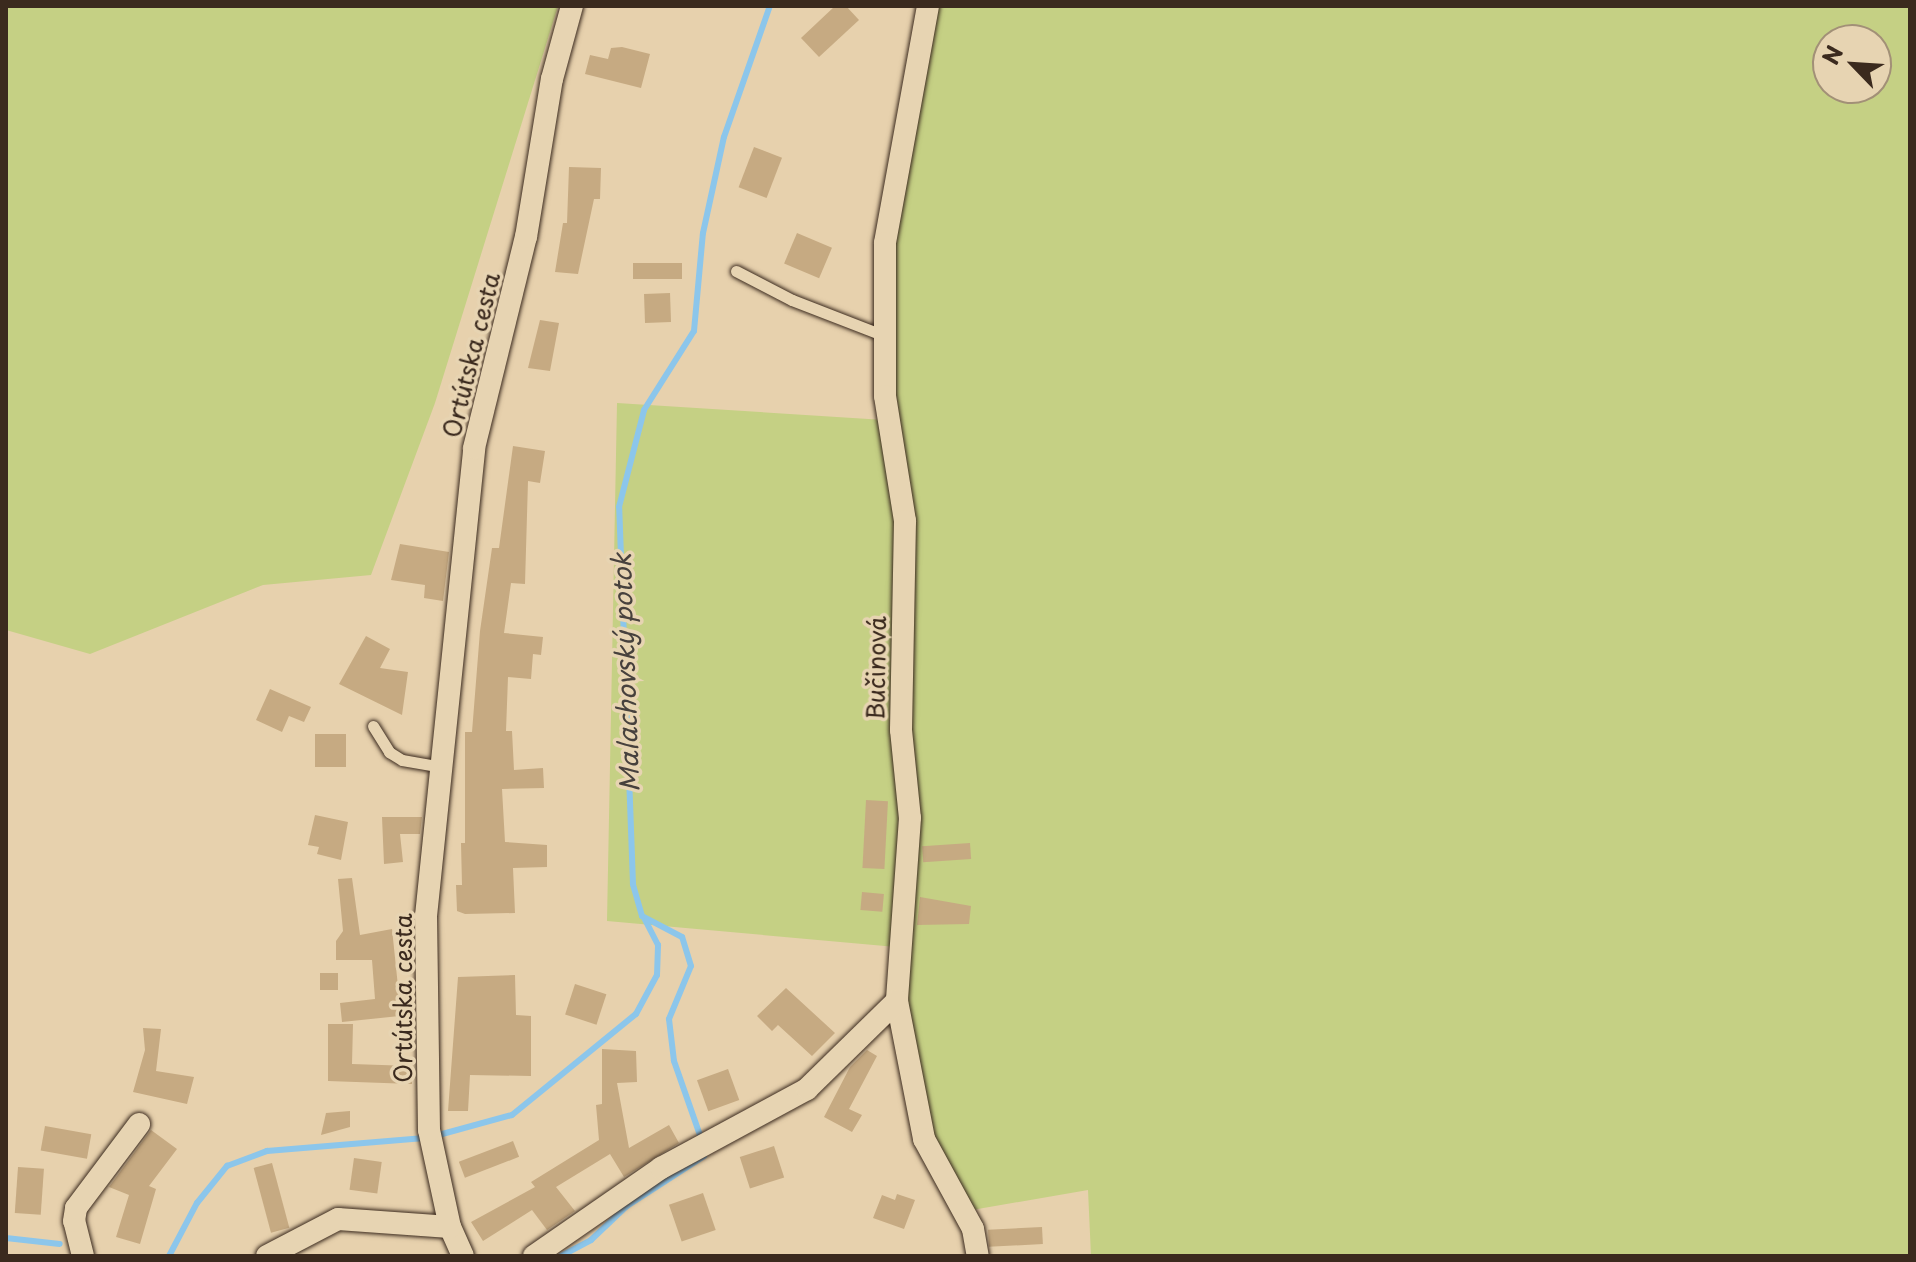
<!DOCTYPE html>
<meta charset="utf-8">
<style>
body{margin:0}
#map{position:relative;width:1916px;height:1262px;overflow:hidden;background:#e7d1ad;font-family:"Playpen Sans",sans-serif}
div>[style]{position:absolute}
.green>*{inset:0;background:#c5d084}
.stream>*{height:6px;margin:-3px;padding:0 3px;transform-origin:3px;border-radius:3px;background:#8cc6eb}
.building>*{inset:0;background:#c6aa82;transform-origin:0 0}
.roads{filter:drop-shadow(0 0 2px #3b2a1e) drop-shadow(0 0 2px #3b2a1e)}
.service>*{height:11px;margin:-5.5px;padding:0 5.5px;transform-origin:5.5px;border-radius:5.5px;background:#e7d4b2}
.minor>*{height:22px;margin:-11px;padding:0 11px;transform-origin:11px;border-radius:11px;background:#e7d4b2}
span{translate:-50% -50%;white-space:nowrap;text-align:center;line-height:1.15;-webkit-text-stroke:7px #e7d4b2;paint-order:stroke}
.street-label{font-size:24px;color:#3b2a1e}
.water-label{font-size:26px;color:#47413d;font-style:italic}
.frame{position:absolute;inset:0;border:8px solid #3b2a1e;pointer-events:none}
.north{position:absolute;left:1812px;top:24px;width:80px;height:80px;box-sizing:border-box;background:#e7d4b2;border:2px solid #a29077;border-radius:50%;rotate:295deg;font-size:22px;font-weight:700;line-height:32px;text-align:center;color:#3b2a1e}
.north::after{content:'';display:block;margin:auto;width:28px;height:36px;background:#3b2a1e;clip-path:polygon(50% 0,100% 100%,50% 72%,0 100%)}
</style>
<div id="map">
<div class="green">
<i style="clip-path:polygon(6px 6px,558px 6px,435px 403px,371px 575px,263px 585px,90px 654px,6px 630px)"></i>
<i style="clip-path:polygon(evenodd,926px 6px,1910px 6px,1910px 1256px,1091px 1256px,1088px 1190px,972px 1210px,943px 1187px,896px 947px,607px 921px,617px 403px,900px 421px,883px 309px,901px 142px,933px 43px,926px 6px,1828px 40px,1876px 40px,1876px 88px,1828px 88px,1828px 40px)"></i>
</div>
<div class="stream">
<i style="left:435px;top:1136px;width:80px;rotate:-15.3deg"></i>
<i style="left:512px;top:1115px;width:160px;rotate:-39.2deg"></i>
<i style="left:636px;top:1014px;width:44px;rotate:-61.7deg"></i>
<i style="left:657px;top:975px;width:30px;rotate:-88deg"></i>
<i style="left:658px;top:945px;width:30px;rotate:-117deg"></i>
<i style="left:702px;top:1141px;width:85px;rotate:-109.3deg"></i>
<i style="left:674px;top:1061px;width:42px;rotate:-96.8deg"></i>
<i style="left:669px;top:1019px;width:57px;rotate:-67.5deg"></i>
<i style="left:691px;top:966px;width:30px;rotate:-107deg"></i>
<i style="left:682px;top:937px;width:45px;rotate:-152.3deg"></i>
<i style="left:642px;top:916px;width:33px;rotate:-106deg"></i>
<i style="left:633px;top:884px;width:377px;rotate:-92.1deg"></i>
<i style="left:619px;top:507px;width:100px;rotate:-75.5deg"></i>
<i style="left:644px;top:410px;width:93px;rotate:-57.7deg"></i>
<i style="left:694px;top:331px;width:98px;rotate:-84.8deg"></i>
<i style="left:703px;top:233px;width:98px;rotate:-77.7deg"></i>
<i style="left:724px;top:137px;width:139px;rotate:-70.7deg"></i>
<i style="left:6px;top:1238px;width:54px;rotate:6.3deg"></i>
<i style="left:169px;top:1256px;width:60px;rotate:-62.2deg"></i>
<i style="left:197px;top:1203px;width:48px;rotate:-51deg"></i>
<i style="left:227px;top:1166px;width:43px;rotate:-20.6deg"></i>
<i style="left:267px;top:1151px;width:158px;rotate:-4.7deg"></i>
<i style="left:561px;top:1256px;width:34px;rotate:-28deg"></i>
<i style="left:591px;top:1240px;width:50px;rotate:-43.4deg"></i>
<i style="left:627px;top:1206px;width:92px;rotate:-33deg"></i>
</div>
<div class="building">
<i style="clip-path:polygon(835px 6px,846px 6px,859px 20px,819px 57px,801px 38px)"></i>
<i style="clip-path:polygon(622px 47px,650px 54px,641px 88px,585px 74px,590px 55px,608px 59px,611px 48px)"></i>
<i style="left:754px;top:147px;width:30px;height:43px;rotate:21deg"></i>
<i style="clip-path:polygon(569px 167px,601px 168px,600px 199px,594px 199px,578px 274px,555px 272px,563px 223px,567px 223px)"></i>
<i style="left:797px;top:233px;width:38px;height:33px;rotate:23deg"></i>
<i style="left:633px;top:263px;width:49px;height:16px"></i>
<i style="left:670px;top:293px;width:29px;height:26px;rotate:88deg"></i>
<i style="clip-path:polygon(540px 320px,559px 323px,550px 371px,528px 368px)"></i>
<i style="clip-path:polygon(513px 446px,545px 451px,540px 483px,528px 481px,525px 584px,511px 583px,504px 633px,543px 637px,541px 655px,533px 654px,531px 679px,508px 677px,506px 731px,512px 731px,514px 770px,543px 768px,544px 788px,502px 789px,505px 842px,547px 845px,547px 867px,513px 868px,515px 913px,465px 914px,457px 911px,456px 885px,462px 885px,461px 843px,465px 843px,465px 732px,472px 732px,480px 631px,492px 548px,499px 548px)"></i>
<i style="clip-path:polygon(400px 544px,449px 552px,443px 601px,424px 598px,425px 585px,391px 580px)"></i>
<i style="clip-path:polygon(366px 636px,390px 649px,380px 668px,408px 672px,402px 715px,339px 684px)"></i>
<i style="clip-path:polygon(270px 689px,311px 707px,304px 722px,289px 716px,282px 732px,256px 720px)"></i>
<i style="left:315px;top:734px;width:31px;height:33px"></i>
<i style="left:866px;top:800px;width:22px;height:68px;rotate:3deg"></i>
<i style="clip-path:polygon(315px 815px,348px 822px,341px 860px,317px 854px,319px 847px,308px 845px)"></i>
<i style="clip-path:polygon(382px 817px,422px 817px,420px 834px,400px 834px,403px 862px,384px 864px)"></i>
<i style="left:970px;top:843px;width:16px;height:48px;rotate:86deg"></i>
<i style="clip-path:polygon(352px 878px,360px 935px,392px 929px,399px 996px,407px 995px,409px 1015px,342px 1022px,340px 1003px,375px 999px,372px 960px,336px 960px,336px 941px,343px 931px,338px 879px)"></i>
<i style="left:862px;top:892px;width:22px;height:18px;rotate:5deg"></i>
<i style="clip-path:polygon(920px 897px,971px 906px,969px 924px,917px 925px)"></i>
<i style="left:320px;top:973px;width:18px;height:17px"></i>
<i style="clip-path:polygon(515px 975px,516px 1015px,531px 1016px,531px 1076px,470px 1075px,468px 1111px,448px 1111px,458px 977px)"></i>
<i style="left:575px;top:984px;width:33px;height:32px;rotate:18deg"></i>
<i style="clip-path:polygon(786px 988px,835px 1033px,812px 1056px,778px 1025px,772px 1031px,757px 1016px)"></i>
<i style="clip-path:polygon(328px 1024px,353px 1024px,352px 1064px,411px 1066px,412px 1084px,328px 1081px)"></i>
<i style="clip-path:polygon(143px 1028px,161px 1029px,156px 1071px,194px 1077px,187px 1104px,133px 1092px,145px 1050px)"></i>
<i style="clip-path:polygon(602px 1049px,636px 1051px,637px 1082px,617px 1083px,629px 1148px,669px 1125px,679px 1143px,624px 1177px,610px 1154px,556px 1187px,575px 1211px,547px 1230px,532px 1210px,483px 1241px,471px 1222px,535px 1187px,531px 1182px,599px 1140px,596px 1105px,602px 1104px)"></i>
<i style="clip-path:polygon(867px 1050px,877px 1056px,849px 1109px,862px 1115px,852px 1132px,824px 1117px,850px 1067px)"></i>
<i style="left:728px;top:1069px;width:33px;height:33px;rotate:70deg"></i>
<i style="clip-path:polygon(350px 1111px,350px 1127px,321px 1135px,326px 1113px)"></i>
<i style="left:45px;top:1126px;width:47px;height:25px;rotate:10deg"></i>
<i style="clip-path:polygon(151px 1130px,177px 1149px,149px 1186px,156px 1189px,140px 1244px,116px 1237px,129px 1195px,109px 1187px)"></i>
<i style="left:513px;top:1141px;width:17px;height:58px;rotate:69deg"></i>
<i style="left:774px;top:1146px;width:33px;height:36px;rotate:72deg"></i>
<i style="left:354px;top:1158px;width:28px;height:32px;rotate:8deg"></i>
<i style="left:272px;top:1163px;width:67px;height:19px;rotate:75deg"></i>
<i style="left:18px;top:1167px;width:26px;height:46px;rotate:4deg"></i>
<i style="left:703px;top:1193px;width:39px;height:36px;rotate:71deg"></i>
<i style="clip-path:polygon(897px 1194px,915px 1200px,904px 1229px,873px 1218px,882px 1195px,895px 1200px)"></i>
<i style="left:1042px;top:1227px;width:17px;height:54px;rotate:87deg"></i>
</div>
<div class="roads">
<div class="service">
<i style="left:736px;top:271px;width:63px;rotate:27.4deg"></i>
<i style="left:792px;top:300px;width:100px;rotate:21.2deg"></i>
<i style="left:373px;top:726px;width:31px;rotate:58deg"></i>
<i style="left:389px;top:752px;width:15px;rotate:32deg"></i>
<i style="left:402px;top:760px;width:40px;rotate:10deg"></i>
</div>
<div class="minor">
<i style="left:928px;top:6px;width:241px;rotate:100.3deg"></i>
<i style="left:885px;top:243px;width:153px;rotate:90deg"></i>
<i style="left:885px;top:396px;width:127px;rotate:80.9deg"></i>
<i style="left:905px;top:521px;width:209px;rotate:91.1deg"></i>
<i style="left:901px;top:730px;width:88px;rotate:84.2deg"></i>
<i style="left:910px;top:818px;width:183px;rotate:94.1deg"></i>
<i style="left:897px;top:1001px;width:141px;rotate:78.9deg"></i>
<i style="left:924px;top:1139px;width:102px;rotate:61.4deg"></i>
<i style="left:973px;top:1229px;width:27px;rotate:80deg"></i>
<i style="left:83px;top:1256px;width:36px;rotate:-104deg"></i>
<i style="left:74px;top:1221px;width:13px;rotate:-81deg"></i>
<i style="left:76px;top:1208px;width:105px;rotate:-53.1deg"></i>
<i style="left:267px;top:1256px;width:80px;rotate:-27.5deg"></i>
<i style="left:338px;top:1219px;width:112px;rotate:4.1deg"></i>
<i style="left:463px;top:1256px;width:32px;rotate:-114deg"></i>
<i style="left:450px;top:1227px;width:99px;rotate:-102.2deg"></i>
<i style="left:429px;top:1130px;width:214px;rotate:-90.8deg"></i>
<i style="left:426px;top:916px;width:470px;rotate:-84.1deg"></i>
<i style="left:474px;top:448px;width:217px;rotate:-76.2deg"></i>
<i style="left:526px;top:237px;width:160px;rotate:-80.7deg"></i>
<i style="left:552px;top:79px;width:76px;rotate:-74.7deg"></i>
<i style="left:534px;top:1256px;width:155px;rotate:-34.7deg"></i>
<i style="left:661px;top:1168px;width:166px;rotate:-28.4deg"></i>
<i style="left:807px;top:1089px;width:126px;rotate:-44.4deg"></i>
</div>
</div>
<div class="street-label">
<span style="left:471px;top:355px;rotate:-76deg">Ortútska cesta</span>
<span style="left:876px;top:668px;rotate:-89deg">Bučinová</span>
<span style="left:403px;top:998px;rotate:-90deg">Ortútska cesta</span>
</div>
<div class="water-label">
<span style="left:625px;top:673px;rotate:-92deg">Malachovský potok</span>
</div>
<div class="frame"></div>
<div class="north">N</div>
</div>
